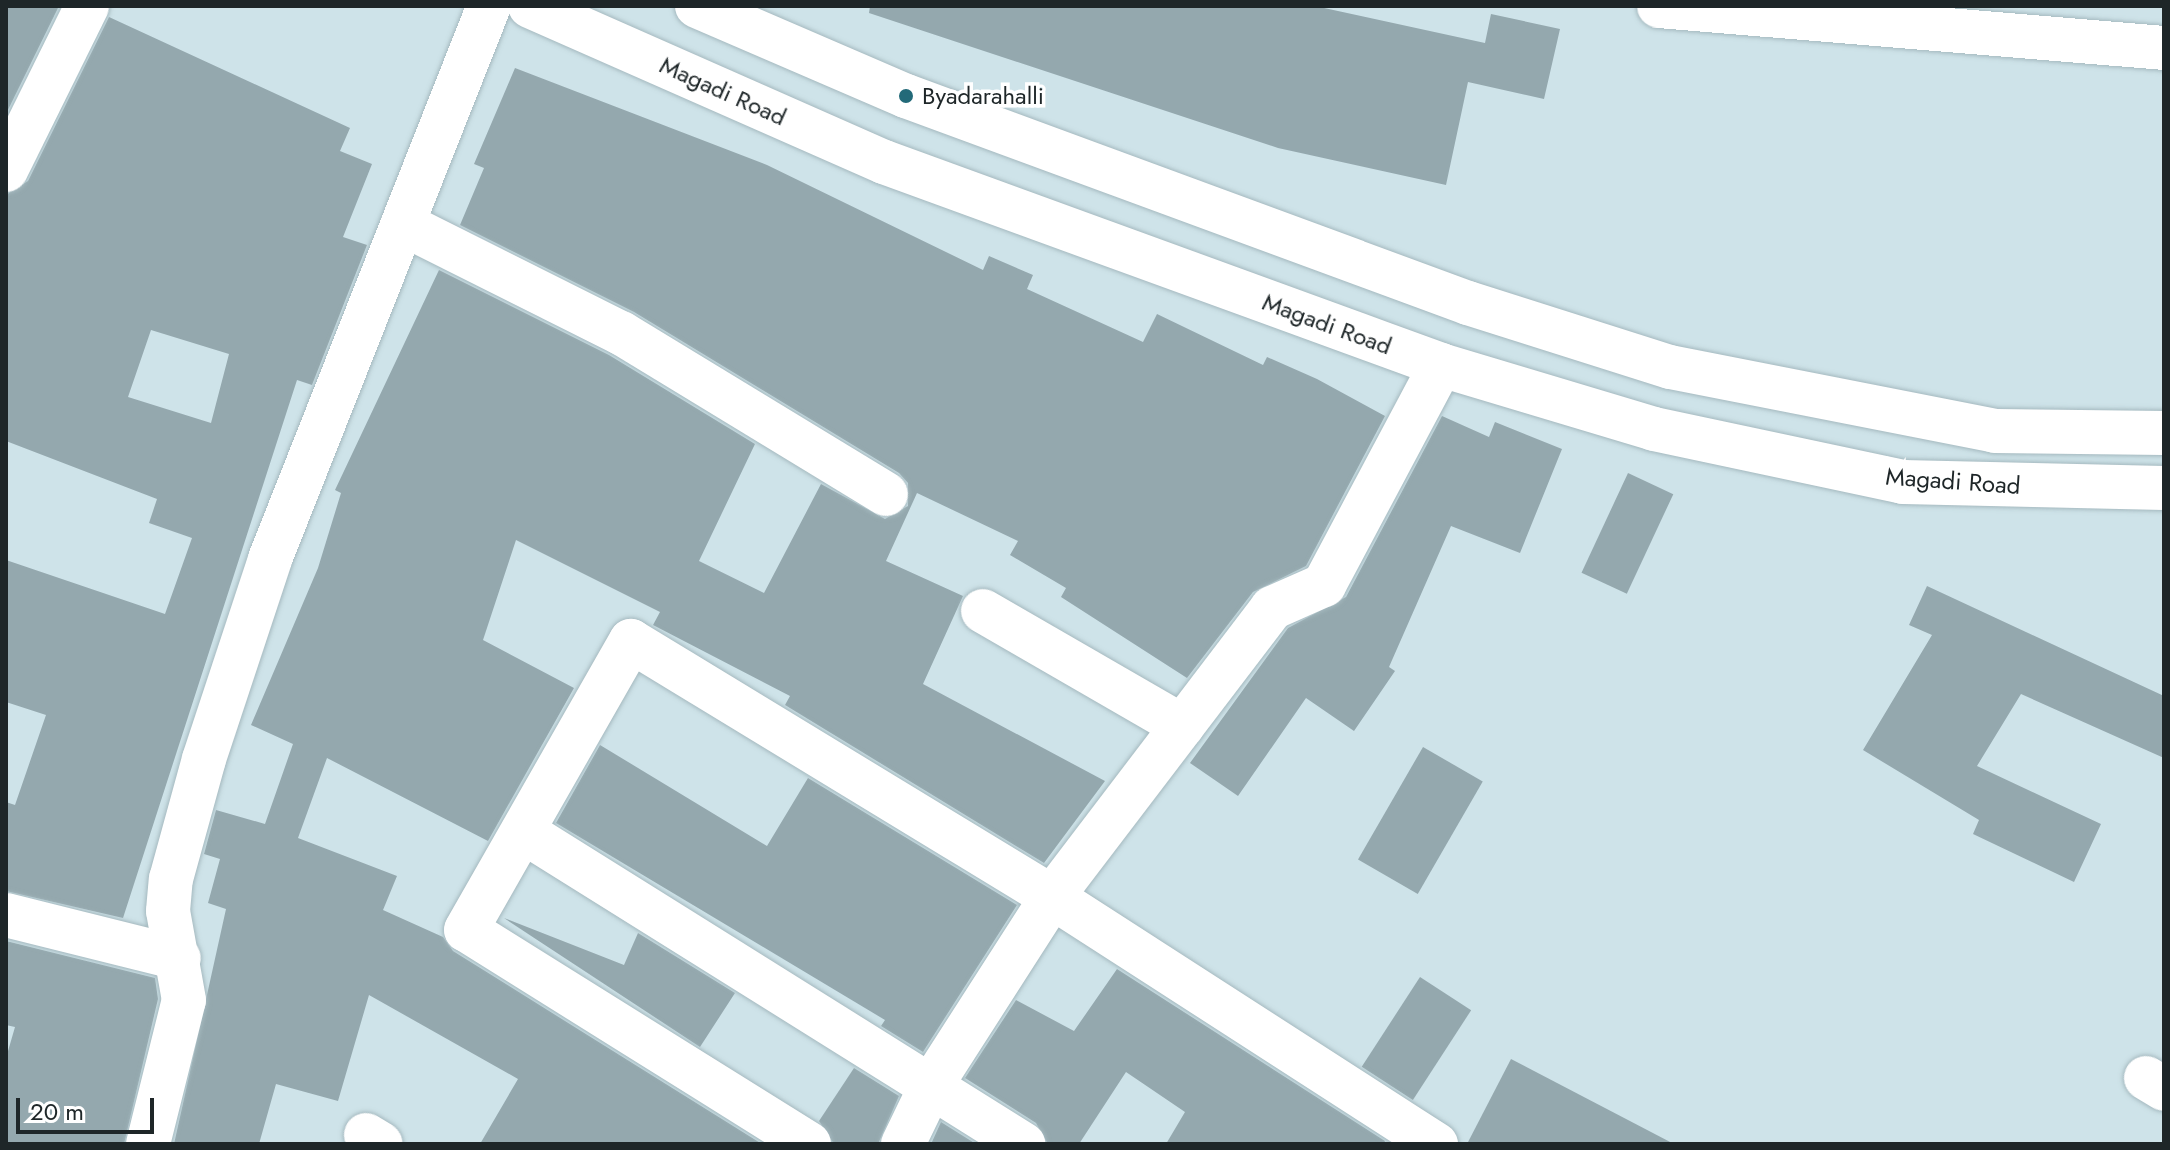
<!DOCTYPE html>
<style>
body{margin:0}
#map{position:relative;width:2170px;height:1150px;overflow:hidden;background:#cee3e9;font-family:Jost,sans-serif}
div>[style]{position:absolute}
.building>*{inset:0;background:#94a8ae;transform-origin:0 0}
.roads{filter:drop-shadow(0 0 2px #a5b9bf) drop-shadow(0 0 2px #a5b9bf)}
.minor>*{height:44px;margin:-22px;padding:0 22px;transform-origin:22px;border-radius:22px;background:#fff}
.major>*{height:44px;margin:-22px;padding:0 22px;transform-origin:22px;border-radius:22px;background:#fff}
.dots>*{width:22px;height:22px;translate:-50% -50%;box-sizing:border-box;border:4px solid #fff;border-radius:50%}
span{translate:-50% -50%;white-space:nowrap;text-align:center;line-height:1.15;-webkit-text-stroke:7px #fff;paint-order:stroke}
.street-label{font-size:24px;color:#1e2628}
.poi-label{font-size:24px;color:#1e2628}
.left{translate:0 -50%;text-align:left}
.frame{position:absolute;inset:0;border:8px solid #1e2628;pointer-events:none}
.scale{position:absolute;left:16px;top:1098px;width:138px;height:36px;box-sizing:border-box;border:4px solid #1e2628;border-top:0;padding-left:10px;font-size:24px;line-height:28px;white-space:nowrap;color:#1e2628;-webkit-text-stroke:6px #fff;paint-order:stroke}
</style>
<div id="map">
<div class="building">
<i style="clip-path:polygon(6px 6px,59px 6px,6px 114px)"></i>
<i style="clip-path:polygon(870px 6px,1315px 6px,1485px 43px,1491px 14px,1560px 29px,1544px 99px,1468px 82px,1446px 185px,1278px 148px,869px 13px)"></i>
<i style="clip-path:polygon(evenodd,109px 17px,350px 128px,340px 151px,372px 164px,343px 237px,367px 245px,312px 385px,297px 380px,123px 918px,6px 891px,6px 802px,15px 805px,46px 715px,6px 702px,6px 560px,165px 614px,192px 538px,149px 523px,157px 499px,6px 441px,6px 195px,28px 181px,109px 17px,151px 330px,229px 354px,211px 423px,128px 397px,151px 330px)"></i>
<i style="clip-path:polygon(515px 68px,767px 165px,983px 270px,989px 256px,1033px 275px,1027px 289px,1143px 342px,1157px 314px,1263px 365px,1267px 357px,1317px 379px,1385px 416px,1306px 566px,1253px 592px,1187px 678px,1061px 597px,1066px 588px,1010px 555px,1018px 541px,917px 493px,886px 561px,963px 596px,923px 684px,1105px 781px,1044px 863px,785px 705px,790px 696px,653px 625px,660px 612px,516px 540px,483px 640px,574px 688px,488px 841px,327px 758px,298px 838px,397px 876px,383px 910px,443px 937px,453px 951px,762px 1144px,480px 1144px,518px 1079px,369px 995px,338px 1101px,276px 1084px,259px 1144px,174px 1144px,226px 909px,208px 903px,220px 859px,204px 854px,216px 810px,265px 824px,293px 744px,251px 725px,318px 568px,341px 493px,335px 490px,439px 270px,609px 355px,755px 444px,699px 561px,764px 593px,821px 484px,885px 519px,908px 506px,908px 483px,899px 473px,634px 312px,460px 225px,484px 168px,474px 164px)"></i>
<i style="clip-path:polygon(1442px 416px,1489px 437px,1495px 422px,1562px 449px,1520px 553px,1451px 526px,1389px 667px,1395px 671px,1354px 731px,1306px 698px,1238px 796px,1190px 763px,1288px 628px,1346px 597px)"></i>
<i style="left:1628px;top:473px;width:50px;height:110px;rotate:25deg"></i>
<i style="clip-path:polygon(1927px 586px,2164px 696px,2164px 758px,2021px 694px,1977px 766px,2101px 824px,2074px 882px,1973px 834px,1979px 820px,1863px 750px,1932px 635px,1909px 625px)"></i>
<i style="clip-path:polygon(600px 745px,767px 846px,808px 778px,1017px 905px,923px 1052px,881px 1026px,885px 1020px,556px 823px)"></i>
<i style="left:1423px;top:747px;width:69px;height:130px;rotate:30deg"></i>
<i style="clip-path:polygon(504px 918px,624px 965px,638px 933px,735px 993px,700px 1047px)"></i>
<i style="clip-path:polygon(6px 941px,155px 978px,158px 999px,124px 1144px,6px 1144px,6px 1058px,15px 1027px,6px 1025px)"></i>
<i style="clip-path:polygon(1117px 969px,1385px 1141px,1384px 1144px,1166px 1144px,1185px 1112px,1126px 1072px,1079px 1144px,1048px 1144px,1036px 1123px,965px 1078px,1016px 1000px,1074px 1031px)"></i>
<i style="left:1420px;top:977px;width:61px;height:107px;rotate:33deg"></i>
<i style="clip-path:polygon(1511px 1059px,1674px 1144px,1467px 1144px)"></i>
<i style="clip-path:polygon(854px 1068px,899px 1096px,878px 1144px,834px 1144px,819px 1121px)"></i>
<i style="clip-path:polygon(941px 1122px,976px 1144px,931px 1144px)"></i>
</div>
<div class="roads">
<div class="minor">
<i style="left:1659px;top:6px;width:507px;rotate:4.75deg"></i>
<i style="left:6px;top:170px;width:183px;rotate:-63.7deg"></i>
<i style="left:403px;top:224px;width:244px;rotate:26.6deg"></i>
<i style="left:621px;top:333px;width:310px;rotate:31.3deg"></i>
<i style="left:983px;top:611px;width:230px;rotate:30deg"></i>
<i style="left:524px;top:832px;width:589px;rotate:32.02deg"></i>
<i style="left:6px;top:915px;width:178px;rotate:14deg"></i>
<i style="left:2146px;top:1078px;width:21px;rotate:31deg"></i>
<i style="left:366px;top:1135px;width:17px;rotate:31deg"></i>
<i style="left:148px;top:1144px;width:148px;rotate:-76deg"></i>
<i style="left:184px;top:1000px;width:90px;rotate:-100.2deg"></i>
<i style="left:168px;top:911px;width:32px;rotate:-85deg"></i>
<i style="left:171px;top:879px;width:124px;rotate:-74.6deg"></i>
<i style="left:204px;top:759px;width:211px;rotate:-71.7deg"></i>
<i style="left:270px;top:559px;width:595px;rotate:-68.4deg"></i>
<i style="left:809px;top:1144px;width:404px;rotate:-148deg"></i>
<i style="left:466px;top:930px;width:333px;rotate:-60.3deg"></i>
<i style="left:631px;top:641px;width:493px;rotate:31.3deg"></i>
<i style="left:1052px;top:897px;width:457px;rotate:32.8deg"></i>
<i style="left:903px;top:1144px;width:67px;rotate:-64.2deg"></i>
<i style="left:932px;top:1084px;width:222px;rotate:-57.3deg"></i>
<i style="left:1052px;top:897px;width:363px;rotate:-52.7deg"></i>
<i style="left:1272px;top:608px;width:57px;rotate:-23.9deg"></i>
<i style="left:1324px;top:585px;width:249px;rotate:-62deg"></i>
</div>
<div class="major">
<i style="left:530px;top:6px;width:387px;rotate:23.8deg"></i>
<i style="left:884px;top:162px;width:593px;rotate:20.02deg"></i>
<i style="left:1441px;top:365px;width:222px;rotate:16.7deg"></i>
<i style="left:1654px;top:429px;width:255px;rotate:12deg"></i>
<i style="left:1903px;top:482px;width:261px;rotate:1.3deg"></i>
<i style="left:697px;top:6px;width:228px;rotate:23.3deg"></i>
<i style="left:906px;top:96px;width:599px;rotate:20.22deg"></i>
<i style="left:1468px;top:303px;width:212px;rotate:17.6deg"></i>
<i style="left:1670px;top:367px;width:331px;rotate:11.1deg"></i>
<i style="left:1995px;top:431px;width:169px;rotate:0.7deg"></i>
</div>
</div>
<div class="dots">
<i style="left:906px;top:96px;background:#236a79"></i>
</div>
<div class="street-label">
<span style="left:723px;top:91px;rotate:24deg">Magadi Road</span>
<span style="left:1327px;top:324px;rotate:20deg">Magadi Road</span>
<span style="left:1953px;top:481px;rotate:4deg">Magadi Road</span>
</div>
<div class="poi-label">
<span class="left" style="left:922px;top:96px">Byadarahalli</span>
</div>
<div class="frame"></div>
<div class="scale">20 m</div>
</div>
